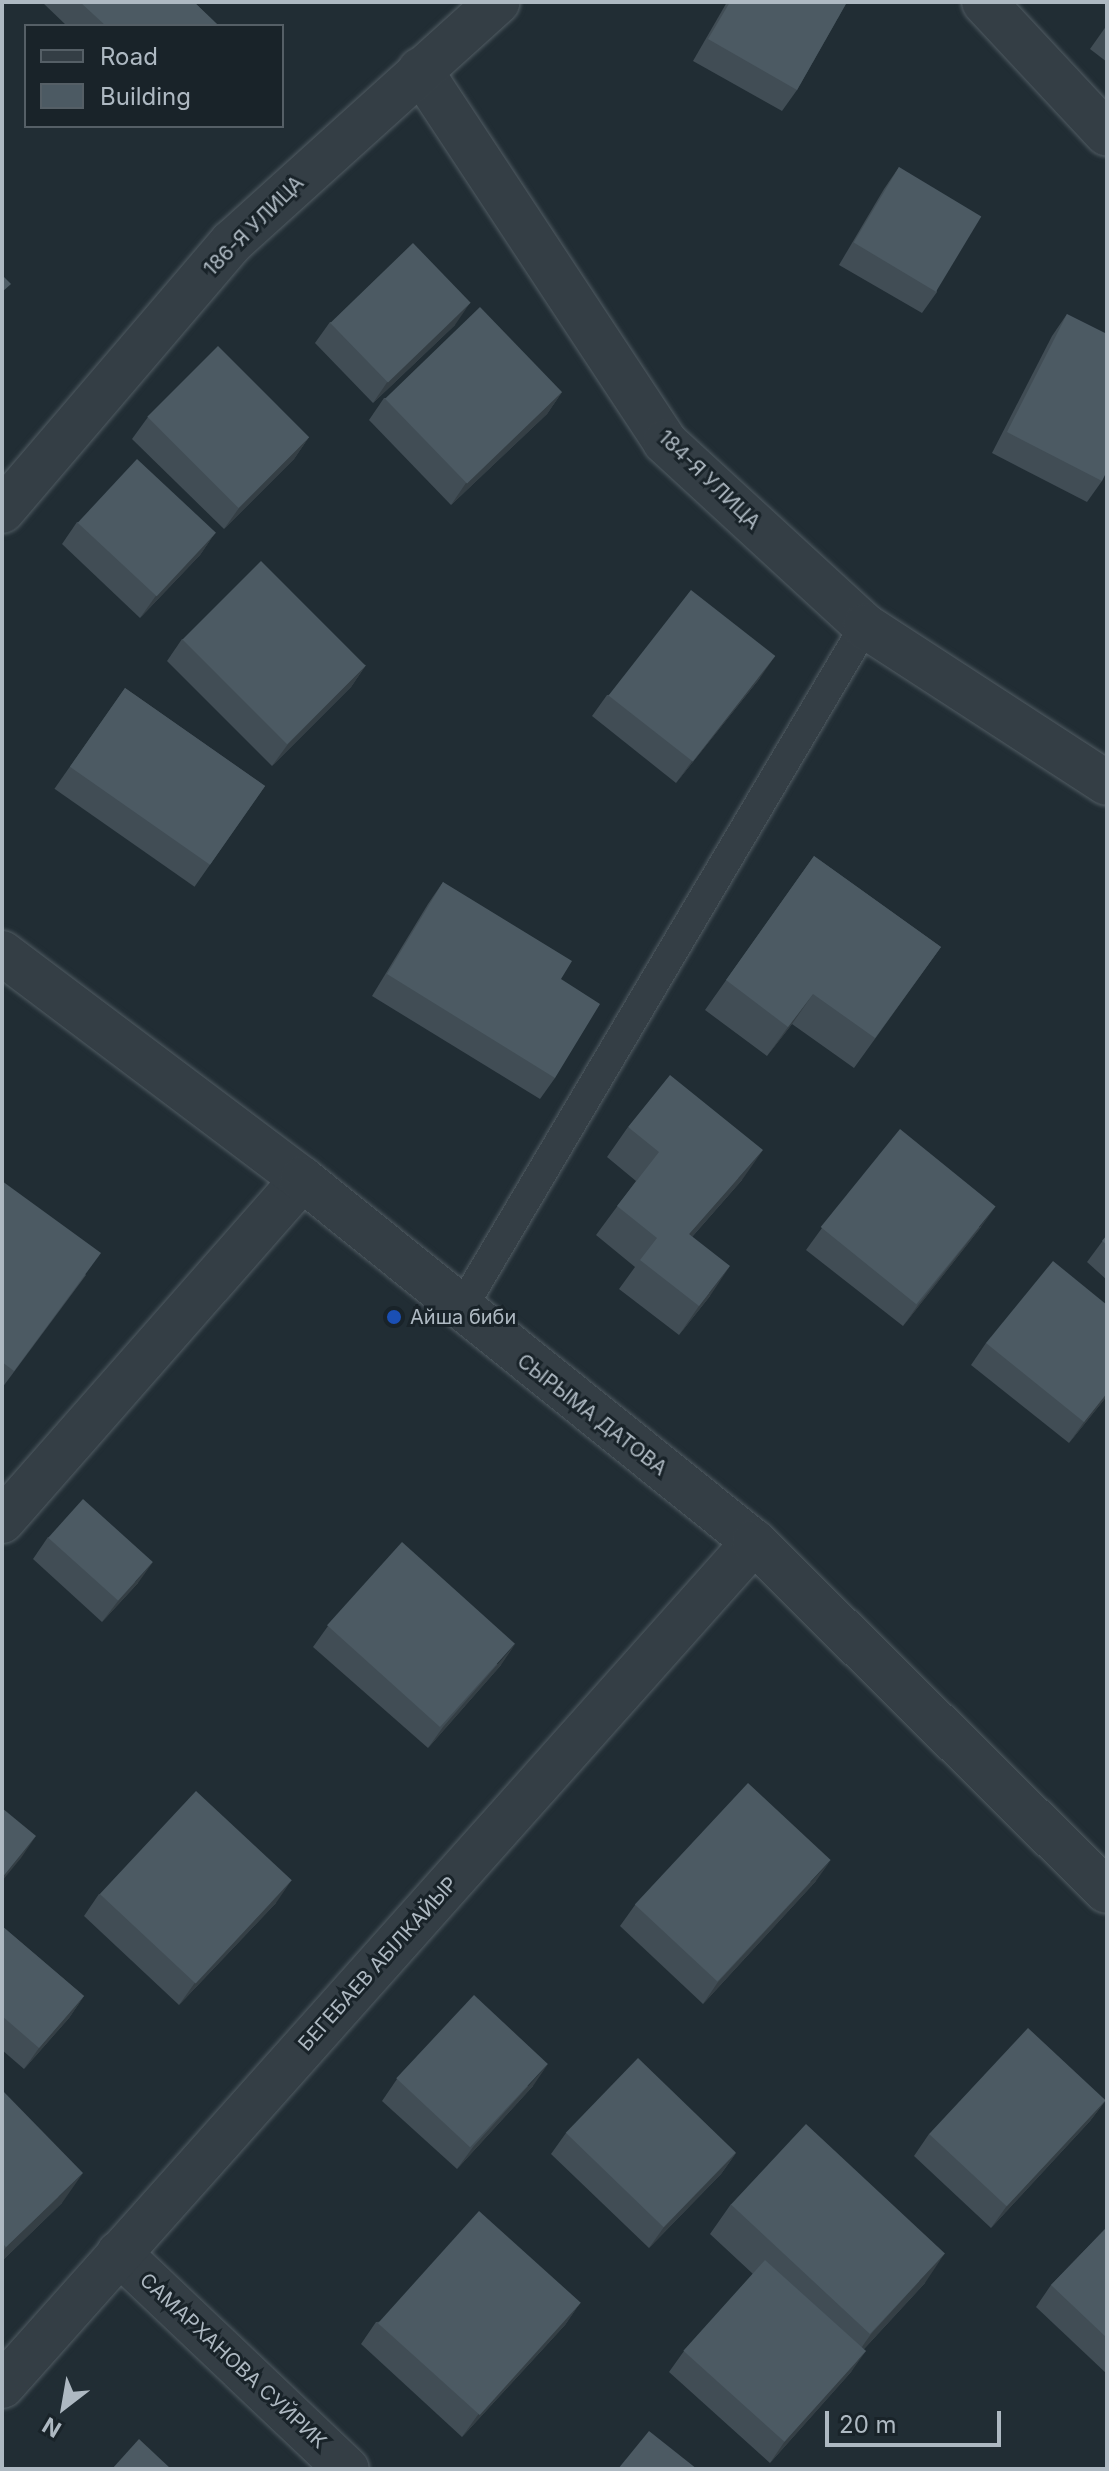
<!DOCTYPE html>
<meta charset="utf-8">
<style>
body{margin:0}
#map{position:relative;width:1109px;height:2471px;overflow:hidden;background:#212d34;font-family:Inter,sans-serif}
div>[style]{position:absolute}
.roads{filter:drop-shadow(0 0 2px #515c63) drop-shadow(0 0 2px #515c63)}
.service>*{height:30px;margin:-15px;padding:0 15px;transform-origin:15px;border-radius:15px;background:#343e45}
.minor>*{height:44px;margin:-22px;padding:0 22px;transform-origin:22px;border-radius:22px;background:#343e45}
.tertiary>*{height:44px;margin:-22px;padding:0 22px;transform-origin:22px;border-radius:22px;background:#343e45}
.wall>*{inset:0;background:#414d55;transform-origin:0 0}
.shaded-wall>*{inset:0;background:#353f45}
.building>*{inset:0;background:#4c5a63;transform-origin:0 0}
.dots>*{width:22px;height:22px;translate:-50% -50%;box-sizing:border-box;border:4px solid #192329;border-radius:50%}
span{translate:-50% -50%;white-space:nowrap;text-align:center;line-height:1.15;-webkit-text-stroke:6px #192329;paint-order:stroke}
.street-label{font-size:20px;color:#aeb9c2}
.poi-label{font-size:20px;color:#aeb9c2}
.left{translate:0 -50%;text-align:left}
.frame{position:absolute;inset:0;border:4px solid #aeb9c2;pointer-events:none}
.legend{position:absolute;left:24px;top:24px;width:260px;height:104px;box-sizing:border-box;background:#192329;border:2px solid #555f66;margin:0;padding:10px 14px;list-style:none;font-size:24px;color:#aeb9c2}
.legend li{display:flex;align-items:center;gap:16px;height:40px}
.legend b{width:40px;border:2px solid #555f66}
.north{position:absolute;left:24px;top:2367px;width:80px;height:80px;-webkit-text-stroke:6px #192329;paint-order:stroke;rotate:211deg;font-size:22px;font-weight:700;line-height:32px;text-align:center;color:#aeb9c2}
.north::after{content:'';display:block;margin:auto;width:28px;height:36px;background:#aeb9c2;clip-path:polygon(50% 0,100% 100%,50% 72%,0 100%)}
.scale{position:absolute;left:825px;top:2411px;width:176px;height:36px;box-sizing:border-box;border:4px solid #aeb9c2;border-top:0;padding-left:10px;font-size:24px;line-height:28px;white-space:nowrap;color:#aeb9c2;-webkit-text-stroke:6px #192329;paint-order:stroke}
</style>
<div id="map">
<div class="roads">
<div class="service">
<i style="left:460px;top:1311px;width:796px;rotate:-59.41deg"></i>
</div>
<div class="minor">
<i style="left:984px;top:2px;width:180px;rotate:47deg"></i>
<i style="left:420px;top:70px;width:445px;rotate:56.6deg"></i>
<i style="left:665px;top:442px;width:272px;rotate:42.6deg"></i>
<i style="left:865px;top:626px;width:288px;rotate:33deg"></i>
<i style="left:2px;top:511px;width:354px;rotate:-49.5deg"></i>
<i style="left:232px;top:242px;width:358px;rotate:-42.1deg"></i>
<i style="left:2px;top:1521px;width:455px;rotate:-48.7deg"></i>
<i style="left:119px;top:2253px;width:314px;rotate:43.5deg"></i>
<i style="left:2px;top:2386px;width:1130px;rotate:-48.3deg"></i>
</div>
<div class="tertiary">
<i style="left:2px;top:953px;width:376px;rotate:37deg"></i>
<i style="left:302px;top:1179px;width:580px;rotate:38.77deg"></i>
<i style="left:754px;top:1542px;width:496px;rotate:44.7deg"></i>
</div>
</div>
<div class="wall">
<i style="clip-path:polygon(42px 2px,194px 2px,219px 26px,67px 26px)"></i>
<i style="clip-path:polygon(727px 2px,847px 2px,797px 90px,782px 111px,693px 61px)"></i>
<i style="clip-path:polygon(1107px 25px,1107px 62px,1090px 49px)"></i>
<i style="clip-path:polygon(899px 167px,937px 292px,922px 313px,839px 265px,884px 189px)"></i>
<i style="clip-path:polygon(1067px 314px,1102px 481px,1087px 502px,992px 453px,1052px 336px)"></i>
<i style="clip-path:polygon(330px 322px,455px 325px,373px 403px,315px 343px)"></i>
<i style="clip-path:polygon(562px 392px,547px 414px,451px 505px,369px 420px,384px 398px)"></i>
<i style="clip-path:polygon(148px 417px,309px 437px,294px 459px,224px 529px,132px 439px)"></i>
<i style="clip-path:polygon(77px 522px,215px 533px,200px 555px,140px 618px,62px 544px)"></i>
<i style="clip-path:polygon(182px 639px,366px 665px,351px 687px,272px 766px,167px 661px)"></i>
<i style="clip-path:polygon(760px 678px,676px 783px,592px 716px,607px 695px)"></i>
<i style="left:125px;top:688px;width:171px;height:123px;rotate:35deg"></i>
<i style="clip-path:polygon(814px 856px,941px 947px,854px 1068px,792px 1024px,767px 1056px,705px 1010px)"></i>
<i style="clip-path:polygon(443px 882px,561px 979px,555px 1078px,540px 1099px,372px 996px,428px 904px)"></i>
<i style="clip-path:polygon(628px 1127px,742px 1180px,692px 1237px,710px 1296px,679px 1335px,619px 1289px,635px 1267px,596px 1235px,636px 1181px,607px 1157px)"></i>
<i style="clip-path:polygon(2px 1181px,86px 1275px,2px 1388px)"></i>
<i style="clip-path:polygon(981px 1227px,903px 1326px,806px 1250px,822px 1228px)"></i>
<i style="clip-path:polygon(1107px 1235px,1107px 1280px,1087px 1262px)"></i>
<i style="clip-path:polygon(1107px 1305px,1107px 1396px,1069px 1443px,971px 1365px,986px 1343px)"></i>
<i style="clip-path:polygon(48px 1537px,138px 1583px,102px 1622px,33px 1559px)"></i>
<i style="clip-path:polygon(328px 1626px,501px 1665px,428px 1748px,313px 1647px)"></i>
<i style="clip-path:polygon(816px 1881px,703px 2004px,620px 1926px,635px 1905px)"></i>
<i style="clip-path:polygon(99px 1894px,276px 1903px,179px 2005px,84px 1916px)"></i>
<i style="clip-path:polygon(2px 1926px,84px 1996px,69px 2018px,24px 2069px,2px 2050px)"></i>
<i style="clip-path:polygon(397px 2079px,533px 2086px,457px 2169px,382px 2101px)"></i>
<i style="clip-path:polygon(2px 2090px,62px 2203px,2px 2261px)"></i>
<i style="clip-path:polygon(1106px 2100px,1090px 2121px,991px 2228px,914px 2156px,929px 2134px)"></i>
<i style="clip-path:polygon(566px 2133px,736px 2153px,721px 2174px,649px 2248px,551px 2154px)"></i>
<i style="clip-path:polygon(731px 2204px,925px 2283px,864px 2349px,851px 2372px,770px 2463px,669px 2372px,684px 2351px,753px 2274px,710px 2234px)"></i>
<i style="clip-path:polygon(1107px 2227px,1107px 2374px,1036px 2307px,1051px 2285px)"></i>
<i style="clip-path:polygon(580px 2303px,565px 2325px,462px 2437px,361px 2344px,376px 2322px)"></i>
</div>
<div class="shaded-wall">
<i style="clip-path:polygon(470px 303px,455px 325px,373px 403px,388px 381px)"></i>
<i style="clip-path:polygon(562px 392px,547px 414px,451px 505px,466px 483px)"></i>
<i style="clip-path:polygon(309px 437px,294px 459px,224px 529px,239px 508px)"></i>
<i style="clip-path:polygon(215px 533px,200px 555px,140px 618px,155px 597px)"></i>
<i style="clip-path:polygon(775px 656px,760px 678px,676px 783px,692px 761px)"></i>
<i style="clip-path:polygon(366px 665px,351px 687px,272px 766px,288px 744px)"></i>
<i style="clip-path:polygon(813px 994px,792px 1024px,767px 1056px,788px 1027px)"></i>
<i style="clip-path:polygon(763px 1150px,742px 1180px,668px 1264px,689px 1234px)"></i>
<i style="clip-path:polygon(996px 1206px,981px 1227px,903px 1326px,918px 1305px)"></i>
<i style="clip-path:polygon(730px 1266px,710px 1296px,679px 1335px,699px 1306px)"></i>
<i style="clip-path:polygon(1107px 1393px,1107px 1396px,1069px 1443px,1084px 1422px)"></i>
<i style="clip-path:polygon(153px 1562px,138px 1583px,102px 1622px,118px 1601px)"></i>
<i style="clip-path:polygon(516px 1643px,501px 1665px,428px 1748px,443px 1727px)"></i>
<i style="clip-path:polygon(36px 1836px,21px 1858px,2px 1881px,2px 1878px)"></i>
<i style="clip-path:polygon(831px 1860px,816px 1881px,703px 2004px,718px 1982px)"></i>
<i style="clip-path:polygon(291px 1881px,276px 1903px,179px 2005px,194px 1984px)"></i>
<i style="clip-path:polygon(84px 1996px,69px 2018px,24px 2069px,39px 2048px)"></i>
<i style="clip-path:polygon(548px 2064px,533px 2086px,457px 2169px,473px 2147px)"></i>
<i style="clip-path:polygon(1106px 2100px,1090px 2121px,991px 2228px,1006px 2207px)"></i>
<i style="clip-path:polygon(736px 2153px,721px 2174px,649px 2248px,664px 2227px)"></i>
<i style="clip-path:polygon(83px 2173px,62px 2203px,2px 2261px,2px 2254px,6px 2247px)"></i>
<i style="clip-path:polygon(945px 2253px,925px 2283px,850px 2364px,871px 2334px)"></i>
<i style="clip-path:polygon(580px 2303px,565px 2325px,462px 2437px,477px 2416px)"></i>
<i style="clip-path:polygon(866px 2351px,851px 2372px,770px 2463px,785px 2441px)"></i>
</div>
<div class="building">
<i style="clip-path:polygon(80px 2px,194px 2px,219px 26px,106px 26px)"></i>
<i style="clip-path:polygon(730px 2px,847px 2px,797px 90px,708px 39px)"></i>
<i style="left:899px;top:167px;width:96px;height:88px;rotate:31deg"></i>
<i style="left:413px;top:243px;width:83px;height:115px;rotate:46deg"></i>
<i style="clip-path:polygon(2px 275px,11px 284px,2px 292px)"></i>
<i style="left:480px;top:307px;width:118px;height:132px;rotate:46deg"></i>
<i style="clip-path:polygon(1067px 314px,1107px 334px,1107px 471px,1102px 481px,1007px 432px)"></i>
<i style="left:218px;top:346px;width:129px;height:100px;rotate:45deg"></i>
<i style="left:137px;top:459px;width:108px;height:87px;rotate:43deg"></i>
<i style="left:261px;top:561px;width:148px;height:111px;rotate:45deg"></i>
<i style="left:691px;top:590px;width:107px;height:134px;rotate:38deg"></i>
<i style="left:125px;top:688px;width:171px;height:96px;rotate:35deg"></i>
<i style="clip-path:polygon(814px 856px,941px 947px,875px 1038px,813px 994px,788px 1027px,726px 980px)"></i>
<i style="clip-path:polygon(443px 882px,572px 961px,561px 979px,600px 1004px,555px 1078px,387px 974px)"></i>
<i style="clip-path:polygon(670px 1075px,763px 1150px,689px 1234px,730px 1266px,699px 1306px,640px 1260px,657px 1238px,617px 1206px,659px 1152px,628px 1127px)"></i>
<i style="left:900px;top:1129px;width:123px;height:126px;rotate:39deg"></i>
<i style="clip-path:polygon(2px 1181px,101px 1253px,14px 1371px,2px 1362px)"></i>
<i style="clip-path:polygon(1107px 1235px,1107px 1245px,1102px 1241px)"></i>
<i style="clip-path:polygon(1053px 1261px,1107px 1305px,1107px 1393px,1084px 1422px,986px 1343px)"></i>
<i style="left:83px;top:1499px;width:94px;height:52px;rotate:42deg"></i>
<i style="left:402px;top:1542px;width:152px;height:112px;rotate:42deg"></i>
<i style="left:748px;top:1783px;width:113px;height:166px;rotate:43deg"></i>
<i style="left:196px;top:1791px;width:131px;height:141px;rotate:43deg"></i>
<i style="clip-path:polygon(2px 1808px,36px 1836px,2px 1878px)"></i>
<i style="clip-path:polygon(2px 1926px,84px 1996px,39px 2048px,2px 2016px)"></i>
<i style="left:474px;top:1995px;width:101px;height:114px;rotate:43deg"></i>
<i style="left:1028px;top:2028px;width:106px;height:145px;rotate:43deg"></i>
<i style="left:638px;top:2058px;width:136px;height:104px;rotate:44deg"></i>
<i style="clip-path:polygon(2px 2090px,83px 2173px,6px 2247px,2px 2243px)"></i>
<i style="left:806px;top:2124px;width:190px;height:110px;rotate:43deg"></i>
<i style="left:479px;top:2211px;width:137px;height:151px;rotate:42deg"></i>
<i style="clip-path:polygon(1107px 2227px,1107px 2338px,1051px 2285px)"></i>
<i style="left:765px;top:2260px;width:136px;height:122px;rotate:42deg"></i>
<i style="clip-path:polygon(649px 2431px,697px 2469px,618px 2469px)"></i>
<i style="clip-path:polygon(139px 2439px,171px 2469px,112px 2469px)"></i>
</div>
<div class="dots">
<i style="left:394px;top:1317px;background:#1a4fb4"></i>
</div>
<div class="street-label">
<span style="left:254px;top:226px;rotate:-45deg">186-Я УЛИЦА</span>
<span style="left:709px;top:480px;rotate:44deg">184-Я УЛИЦА</span>
<span style="left:592px;top:1415px;rotate:38deg">СЫРЫМА ДАТОВА</span>
<span style="left:378px;top:1964px;rotate:-48deg">БЕГЕБАЕВ АБІЛКАЙЫР</span>
<span style="left:233px;top:2361px;rotate:43deg">САМАРХАНОВА СУЙРИК</span>
</div>
<div class="poi-label">
<span class="left" style="left:410px;top:1317px">Айша биби</span>
</div>
<div class="frame"></div>
<ul class="legend">
<li><b style="height:10px;background:#343e45"></b>Road</li>
<li><b style="height:22px;background:#4c5a63"></b>Building</li>
</ul>
<div class="north">N</div>
<div class="scale">20 m</div>
</div>
